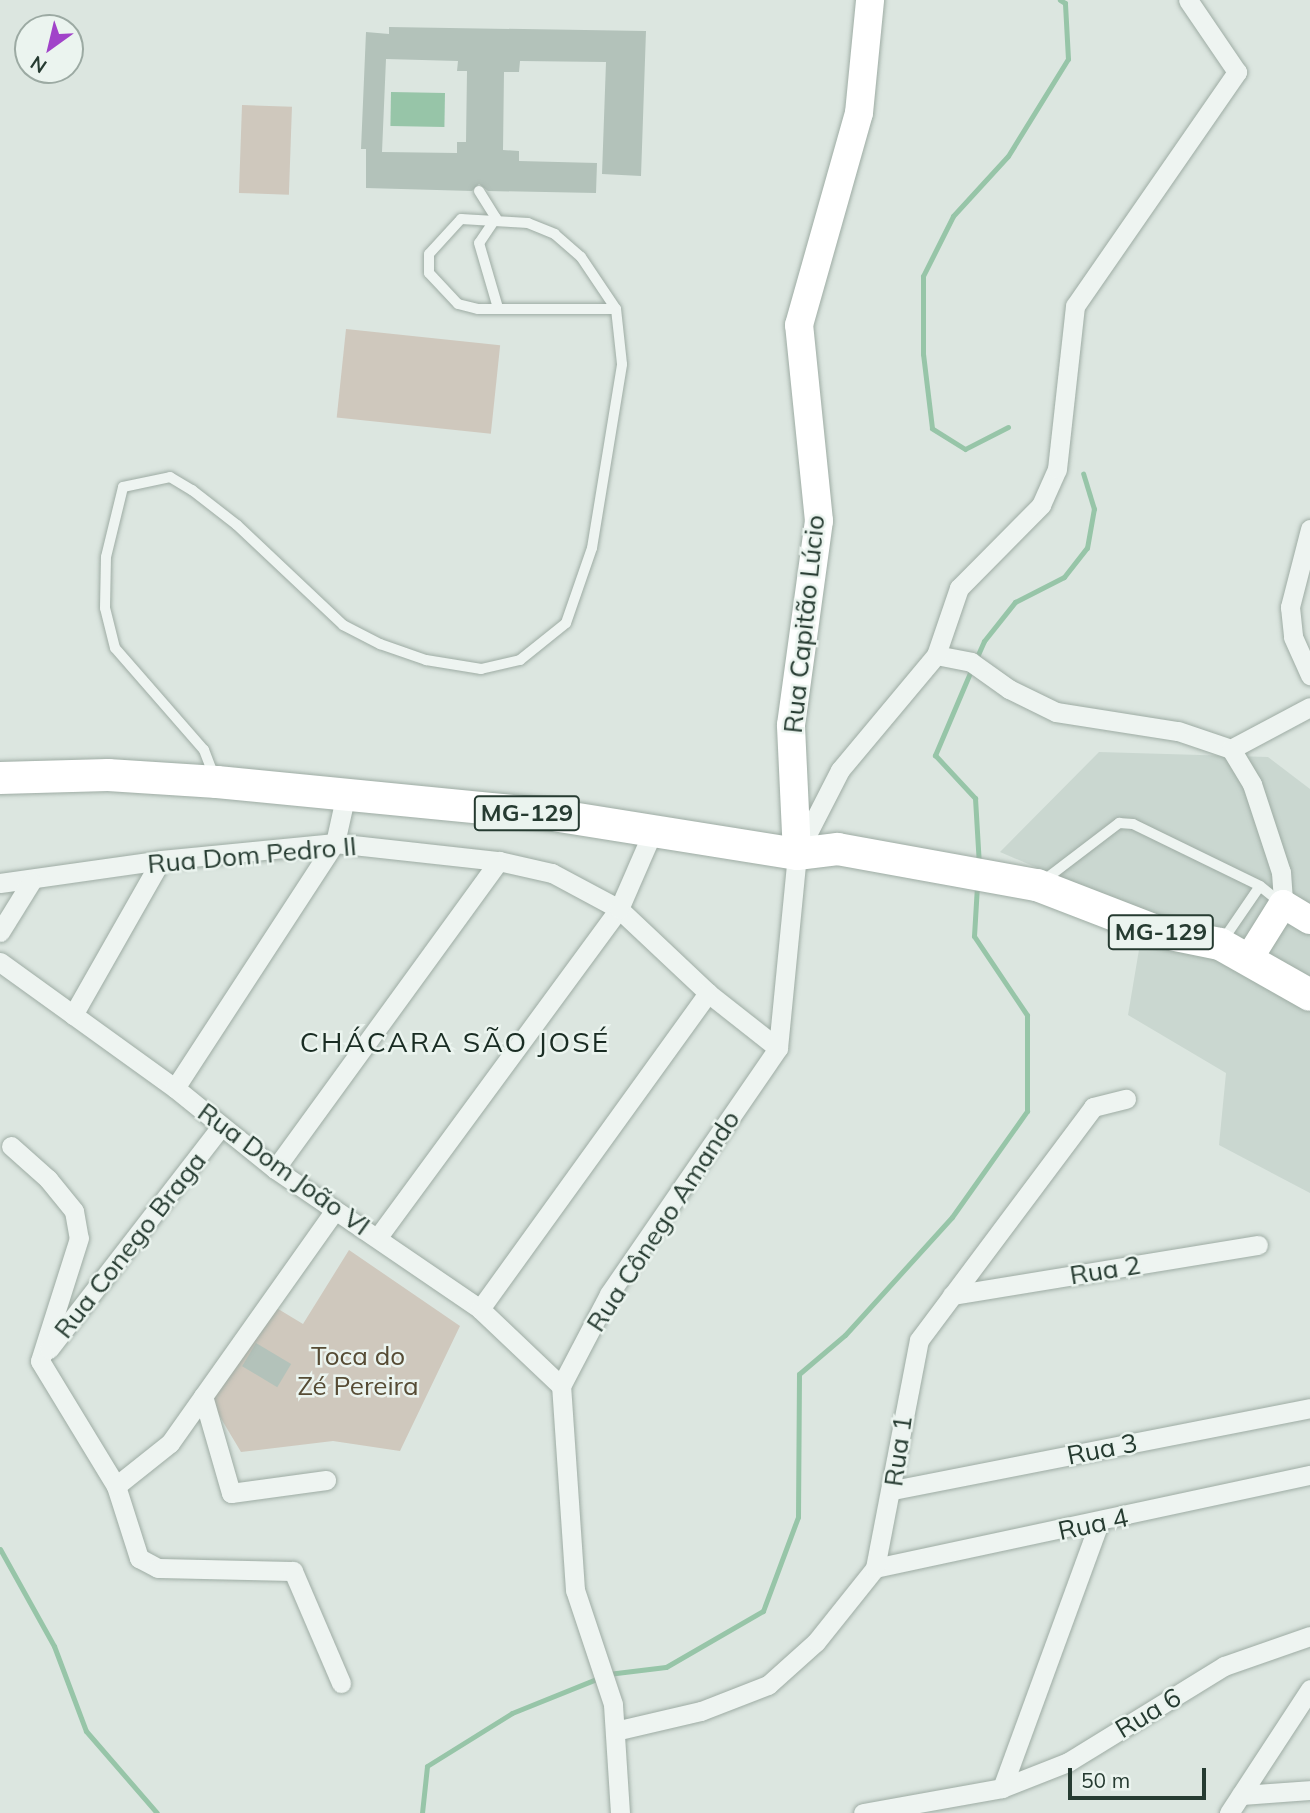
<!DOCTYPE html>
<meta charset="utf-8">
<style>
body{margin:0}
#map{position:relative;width:1310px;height:1813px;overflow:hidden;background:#dce6e0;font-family:Mulish,sans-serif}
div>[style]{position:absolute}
.built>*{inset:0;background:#cad7d0}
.green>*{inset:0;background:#cfc8bd;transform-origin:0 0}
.water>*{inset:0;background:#97c5a8;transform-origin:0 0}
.stream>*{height:5px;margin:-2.5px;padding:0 2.5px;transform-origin:2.5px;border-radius:2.5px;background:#97c5a8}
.building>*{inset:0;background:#b3c2ba;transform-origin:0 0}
.roads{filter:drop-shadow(0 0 2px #9eaca4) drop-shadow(0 0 2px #9eaca4)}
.lane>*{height:10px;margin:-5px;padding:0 5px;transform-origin:5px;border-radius:5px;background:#eef4f1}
.street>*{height:19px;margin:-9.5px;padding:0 9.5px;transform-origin:9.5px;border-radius:9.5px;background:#eef4f1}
.secondary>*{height:28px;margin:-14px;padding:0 14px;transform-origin:14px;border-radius:14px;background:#fff}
.primary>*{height:32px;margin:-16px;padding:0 16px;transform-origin:16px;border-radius:16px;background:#fff}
span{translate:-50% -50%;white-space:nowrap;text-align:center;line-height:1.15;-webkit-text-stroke:5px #ebf4ef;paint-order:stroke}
.shield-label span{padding:2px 5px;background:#ebf4ef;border:2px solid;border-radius:5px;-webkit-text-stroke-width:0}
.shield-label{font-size:24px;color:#263b31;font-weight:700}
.street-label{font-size:26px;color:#263b31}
.park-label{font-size:26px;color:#564b34}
.neighbourhood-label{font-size:28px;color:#192c23;letter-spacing:2px}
.north{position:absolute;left:14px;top:14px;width:70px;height:70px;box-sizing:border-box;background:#ebf4ef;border:2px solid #9caaa3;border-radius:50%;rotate:214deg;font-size:19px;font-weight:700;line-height:28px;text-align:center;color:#263b31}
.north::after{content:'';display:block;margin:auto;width:24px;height:32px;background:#a143c9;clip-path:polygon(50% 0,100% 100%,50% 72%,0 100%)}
.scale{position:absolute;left:1068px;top:1768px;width:138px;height:32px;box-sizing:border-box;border:4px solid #263b31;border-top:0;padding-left:9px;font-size:21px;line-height:24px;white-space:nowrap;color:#263b31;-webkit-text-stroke:5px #ebf4ef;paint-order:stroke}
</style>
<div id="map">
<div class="built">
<i style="clip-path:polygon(1099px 752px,1268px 757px,1310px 789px,1310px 1193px,1219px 1145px,1226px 1073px,1128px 1015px,1145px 914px,1000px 852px)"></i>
</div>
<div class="green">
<i style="left:242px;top:105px;width:50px;height:88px;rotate:2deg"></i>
<i style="left:346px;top:329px;width:155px;height:89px;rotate:6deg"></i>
<i style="clip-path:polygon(349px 1250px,460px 1326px,400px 1451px,333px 1441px,241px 1452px,201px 1385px,265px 1301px,303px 1324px)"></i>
</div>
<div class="water">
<i style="left:391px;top:92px;width:54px;height:34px;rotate:1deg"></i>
</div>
<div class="stream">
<i style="left:1008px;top:427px;width:48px;rotate:152.9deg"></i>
<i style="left:965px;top:449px;width:39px;rotate:-148deg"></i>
<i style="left:932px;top:428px;width:75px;rotate:-96.9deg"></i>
<i style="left:923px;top:354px;width:78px;rotate:-90deg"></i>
<i style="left:923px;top:276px;width:67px;rotate:-63.4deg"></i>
<i style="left:953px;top:216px;width:81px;rotate:-47.5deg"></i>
<i style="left:1008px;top:156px;width:114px;rotate:-58.3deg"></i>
<i style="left:1068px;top:59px;width:56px;rotate:-93.1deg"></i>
<i style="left:1065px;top:3px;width:6px;rotate:-149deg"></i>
<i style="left:976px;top:659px;width:20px;rotate:-66deg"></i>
<i style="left:984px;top:641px;width:50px;rotate:-51.5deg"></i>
<i style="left:1015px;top:602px;width:55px;rotate:-27deg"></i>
<i style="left:1064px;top:577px;width:37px;rotate:-52deg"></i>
<i style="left:1087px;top:548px;width:40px;rotate:-80deg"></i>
<i style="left:1094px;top:509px;width:37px;rotate:-107deg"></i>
<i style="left:972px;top:668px;width:95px;rotate:113deg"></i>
<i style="left:935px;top:755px;width:59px;rotate:47.1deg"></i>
<i style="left:975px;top:798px;width:67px;rotate:86.6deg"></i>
<i style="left:0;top:1549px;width:111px;rotate:60.9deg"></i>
<i style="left:54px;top:1646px;width:91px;rotate:69.4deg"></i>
<i style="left:86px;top:1731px;width:108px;rotate:49.1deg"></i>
<i style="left:608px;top:1674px;width:58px;rotate:-6.9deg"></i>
<i style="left:666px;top:1667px;width:112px;rotate:-30deg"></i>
<i style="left:763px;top:1611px;width:100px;rotate:-69.6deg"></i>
<i style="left:798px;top:1517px;width:143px;rotate:-89.6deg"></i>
<i style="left:799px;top:1374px;width:60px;rotate:-40.3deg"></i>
<i style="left:845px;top:1335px;width:159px;rotate:-47.8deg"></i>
<i style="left:952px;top:1217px;width:130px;rotate:-54.7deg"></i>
<i style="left:1027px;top:1111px;width:96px;rotate:-90deg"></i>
<i style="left:1027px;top:1015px;width:95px;rotate:-123.9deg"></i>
<i style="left:974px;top:936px;width:51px;rotate:-86.6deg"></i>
<i style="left:422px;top:1813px;width:47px;rotate:-83.9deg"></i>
<i style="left:427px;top:1766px;width:100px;rotate:-31.9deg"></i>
<i style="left:512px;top:1713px;width:94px;rotate:-21.9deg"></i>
</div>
<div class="building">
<i style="clip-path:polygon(evenodd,389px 27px,646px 31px,641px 176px,602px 174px,606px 62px,520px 61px,519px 72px,504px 72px,503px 150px,519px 151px,519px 161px,597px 163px,596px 193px,488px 191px,479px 184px,472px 191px,366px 188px,366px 149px,361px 149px,366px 32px,389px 34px,389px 27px,386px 59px,458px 61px,457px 71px,467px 71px,466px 142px,457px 142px,457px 153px,382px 152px,386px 59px)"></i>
<i style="left:256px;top:1343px;width:41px;height:27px;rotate:31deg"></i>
</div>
<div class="roads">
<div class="lane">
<i style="left:479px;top:191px;width:32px;rotate:58deg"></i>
<i style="left:496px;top:218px;width:30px;rotate:124deg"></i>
<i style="left:479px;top:243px;width:68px;rotate:73.7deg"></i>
<i style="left:214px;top:776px;width:28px;rotate:-111deg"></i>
<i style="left:204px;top:750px;width:135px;rotate:-131.1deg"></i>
<i style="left:115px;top:648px;width:41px;rotate:-104deg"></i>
<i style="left:105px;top:608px;width:51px;rotate:-88.9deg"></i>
<i style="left:106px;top:557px;width:72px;rotate:-76.3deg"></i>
<i style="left:123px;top:487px;width:48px;rotate:-12deg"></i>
<i style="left:170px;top:477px;width:26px;rotate:31deg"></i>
<i style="left:192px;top:490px;width:57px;rotate:37.9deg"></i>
<i style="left:237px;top:525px;width:146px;rotate:43.3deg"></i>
<i style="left:343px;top:625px;width:42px;rotate:27.2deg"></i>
<i style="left:380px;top:644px;width:49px;rotate:19.2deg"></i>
<i style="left:426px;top:660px;width:56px;rotate:9.3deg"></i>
<i style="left:481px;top:669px;width:40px;rotate:-13deg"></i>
<i style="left:520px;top:660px;width:59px;rotate:-38.8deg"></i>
<i style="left:566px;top:623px;width:79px;rotate:-70.9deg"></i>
<i style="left:592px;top:548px;width:186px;rotate:-80.7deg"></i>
<i style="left:622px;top:364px;width:55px;rotate:-96.2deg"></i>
<i style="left:616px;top:309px;width:63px;rotate:-123.9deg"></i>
<i style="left:581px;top:257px;width:35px;rotate:-139deg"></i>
<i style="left:555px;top:234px;width:29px;rotate:-158deg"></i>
<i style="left:528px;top:223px;width:67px;rotate:-176.6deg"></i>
<i style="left:461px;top:219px;width:47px;rotate:132.4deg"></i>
<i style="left:429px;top:254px;width:19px;rotate:90deg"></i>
<i style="left:429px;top:273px;width:42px;rotate:46.9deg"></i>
<i style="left:458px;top:304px;width:21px;rotate:14deg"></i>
<i style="left:478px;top:309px;width:138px"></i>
<i style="left:1043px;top:881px;width:96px;rotate:-37.3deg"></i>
<i style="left:1119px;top:823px;width:14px;rotate:4deg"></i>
<i style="left:1133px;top:824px;width:141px;rotate:26deg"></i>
<i style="left:1260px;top:886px;width:28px;rotate:39deg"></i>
<i style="left:1223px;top:940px;width:65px;rotate:-55.6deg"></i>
</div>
<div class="street">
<i style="left:1310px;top:529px;width:81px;rotate:104.4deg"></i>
<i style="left:1290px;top:607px;width:30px;rotate:84deg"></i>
<i style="left:1293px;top:637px;width:42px;rotate:65.9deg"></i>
<i style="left:936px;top:655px;width:36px;rotate:11deg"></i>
<i style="left:971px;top:662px;width:47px;rotate:35.4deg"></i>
<i style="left:1009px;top:689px;width:52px;rotate:26.1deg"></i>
<i style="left:1056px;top:712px;width:123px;rotate:8.9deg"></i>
<i style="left:1178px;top:731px;width:56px;rotate:18.8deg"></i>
<i style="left:1231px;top:749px;width:41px;rotate:59deg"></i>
<i style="left:1252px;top:784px;width:93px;rotate:71.8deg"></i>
<i style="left:1281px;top:872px;width:32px;rotate:86deg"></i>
<i style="left:1231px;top:749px;width:89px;rotate:-28deg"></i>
<i style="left:0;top:883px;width:163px;rotate:-8.1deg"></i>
<i style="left:161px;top:860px;width:175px;rotate:-5.6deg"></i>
<i style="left:335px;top:843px;width:165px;rotate:6.3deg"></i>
<i style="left:499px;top:861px;width:54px;rotate:12.8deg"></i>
<i style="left:552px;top:873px;width:76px;rotate:28.2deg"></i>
<i style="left:619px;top:909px;width:122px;rotate:43.3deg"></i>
<i style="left:708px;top:993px;width:89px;rotate:38.2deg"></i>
<i style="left:0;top:932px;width:59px;rotate:-58.2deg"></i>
<i style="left:0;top:962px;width:216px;rotate:35.8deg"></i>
<i style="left:175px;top:1088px;width:129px;rotate:39deg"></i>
<i style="left:275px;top:1169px;width:248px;rotate:34.3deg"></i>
<i style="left:480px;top:1309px;width:112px;rotate:43.5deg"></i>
<i style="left:73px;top:1015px;width:178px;rotate:-60.4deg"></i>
<i style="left:175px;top:1088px;width:293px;rotate:-56.9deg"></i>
<i style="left:335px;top:843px;width:46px;rotate:-77.5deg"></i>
<i style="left:11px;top:1146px;width:50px;rotate:41.7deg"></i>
<i style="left:48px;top:1179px;width:41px;rotate:50.9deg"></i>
<i style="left:74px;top:1211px;width:27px;rotate:80deg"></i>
<i style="left:79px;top:1238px;width:129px;rotate:107.6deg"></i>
<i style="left:40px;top:1361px;width:146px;rotate:58.7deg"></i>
<i style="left:116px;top:1486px;width:76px;rotate:72.3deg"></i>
<i style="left:139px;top:1558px;width:21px;rotate:28deg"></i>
<i style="left:158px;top:1568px;width:135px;rotate:1.3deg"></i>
<i style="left:293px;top:1571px;width:122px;rotate:66.8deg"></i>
<i style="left:275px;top:1169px;width:381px;rotate:-54deg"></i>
<i style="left:378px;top:1237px;width:407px;rotate:-53.7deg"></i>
<i style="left:619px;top:909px;width:83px;rotate:-66.5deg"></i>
<i style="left:952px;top:1295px;width:310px;rotate:-9.3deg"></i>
<i style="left:480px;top:1309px;width:390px;rotate:-54.2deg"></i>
<i style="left:49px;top:1349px;width:279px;rotate:-52.3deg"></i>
<i style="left:203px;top:1396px;width:101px;rotate:73.9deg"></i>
<i style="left:231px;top:1493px;width:96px;rotate:-7.8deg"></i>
<i style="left:116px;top:1486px;width:69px;rotate:-38.5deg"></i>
<i style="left:170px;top:1443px;width:284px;rotate:-54.7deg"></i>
<i style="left:893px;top:1490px;width:425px;rotate:-11.1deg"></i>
<i style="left:875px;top:1568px;width:445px;rotate:-12.1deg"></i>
<i style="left:615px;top:1731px;width:88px;rotate:-13.1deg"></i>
<i style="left:701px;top:1711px;width:72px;rotate:-21.2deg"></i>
<i style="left:768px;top:1685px;width:64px;rotate:-41.9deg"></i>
<i style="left:816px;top:1642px;width:95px;rotate:-51.4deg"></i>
<i style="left:875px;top:1568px;width:232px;rotate:-79.1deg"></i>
<i style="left:919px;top:1340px;width:291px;rotate:-53.2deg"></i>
<i style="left:1093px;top:1107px;width:34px;rotate:-14deg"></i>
<i style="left:1002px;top:1788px;width:282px;rotate:-69.9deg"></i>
<i style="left:1241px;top:1795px;width:69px;rotate:-4.1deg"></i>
<i style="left:620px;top:1813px;width:109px;rotate:-93.7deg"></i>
<i style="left:613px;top:1704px;width:120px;rotate:-108.4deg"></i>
<i style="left:575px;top:1590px;width:204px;rotate:-93.9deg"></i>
<i style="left:561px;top:1386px;width:104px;rotate:-62.4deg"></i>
<i style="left:609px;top:1294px;width:298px;rotate:-55.5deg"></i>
<i style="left:778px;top:1048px;width:195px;rotate:-84.4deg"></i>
<i style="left:797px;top:854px;width:94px;rotate:-62.9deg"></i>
<i style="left:840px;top:770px;width:150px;rotate:-50.1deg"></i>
<i style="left:936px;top:655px;width:71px;rotate:-71.1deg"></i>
<i style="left:959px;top:588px;width:117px;rotate:-45.3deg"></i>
<i style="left:1041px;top:505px;width:39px;rotate:-66deg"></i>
<i style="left:1057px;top:469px;width:164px;rotate:-83.7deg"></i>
<i style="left:1075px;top:306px;width:285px;rotate:-55.3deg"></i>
<i style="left:1237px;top:72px;width:87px;rotate:-124.2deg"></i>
<i style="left:863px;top:1813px;width:141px;rotate:-10.2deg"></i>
<i style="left:1002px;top:1788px;width:71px;rotate:-21.5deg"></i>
<i style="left:1068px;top:1762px;width:183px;rotate:-31.6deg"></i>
<i style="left:1224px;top:1666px;width:91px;rotate:-19.2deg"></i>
<i style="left:1229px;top:1813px;width:148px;rotate:-56.8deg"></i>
</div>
<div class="secondary">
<i style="left:797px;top:854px;width:129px;rotate:-92.7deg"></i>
<i style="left:791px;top:725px;width:206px;rotate:-82.2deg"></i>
<i style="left:819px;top:521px;width:197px;rotate:-95.8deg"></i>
<i style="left:799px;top:325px;width:220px;rotate:-74.2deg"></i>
<i style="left:859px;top:113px;width:114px;rotate:-84.4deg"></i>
<i style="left:1248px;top:960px;width:66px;rotate:-58deg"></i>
<i style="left:1283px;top:904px;width:31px;rotate:31deg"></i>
</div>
<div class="primary">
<i style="left:0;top:778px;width:108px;rotate:-1.6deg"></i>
<i style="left:108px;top:775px;width:109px;rotate:3.7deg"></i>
<i style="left:217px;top:782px;width:338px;rotate:5.6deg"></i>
<i style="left:553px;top:815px;width:247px;rotate:9.1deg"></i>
<i style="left:797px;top:854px;width:41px;rotate:-7deg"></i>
<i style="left:838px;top:849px;width:202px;rotate:10.3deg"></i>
<i style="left:1037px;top:885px;width:128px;rotate:21.1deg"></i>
<i style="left:1156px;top:931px;width:65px;rotate:11.5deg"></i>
<i style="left:1220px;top:944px;width:103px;rotate:29.5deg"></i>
</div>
</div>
<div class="shield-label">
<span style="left:527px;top:813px">MG-129</span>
<span style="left:1161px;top:932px">MG-129</span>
</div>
<div class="street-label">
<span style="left:804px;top:624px;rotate:-84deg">Rua Capitão Lúcio</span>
<span style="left:252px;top:855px;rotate:-5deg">Rua Dom Pedro II</span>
<span style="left:284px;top:1169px;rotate:36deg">Rua Dom João VI</span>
<span style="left:663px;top:1221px;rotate:-57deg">Rua Cônego Amando</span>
<span style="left:130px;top:1245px;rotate:-52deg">Rua Conego Braga</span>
<span style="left:1105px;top:1270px;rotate:-9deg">Rua 2</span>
<span style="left:1102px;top:1449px;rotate:-11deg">Rua 3</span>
<span style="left:898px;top:1451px;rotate:-82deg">Rua 1</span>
<span style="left:1093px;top:1524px;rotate:-12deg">Rua 4</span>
<span style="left:1148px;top:1713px;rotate:-31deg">Rua 6</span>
</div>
<div class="park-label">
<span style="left:358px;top:1371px">Toca do<br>Zé Pereira</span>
</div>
<div class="neighbourhood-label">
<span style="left:455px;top:1042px">CHÁCARA SÃO JOSÉ</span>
</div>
<div class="north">N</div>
<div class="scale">50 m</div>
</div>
